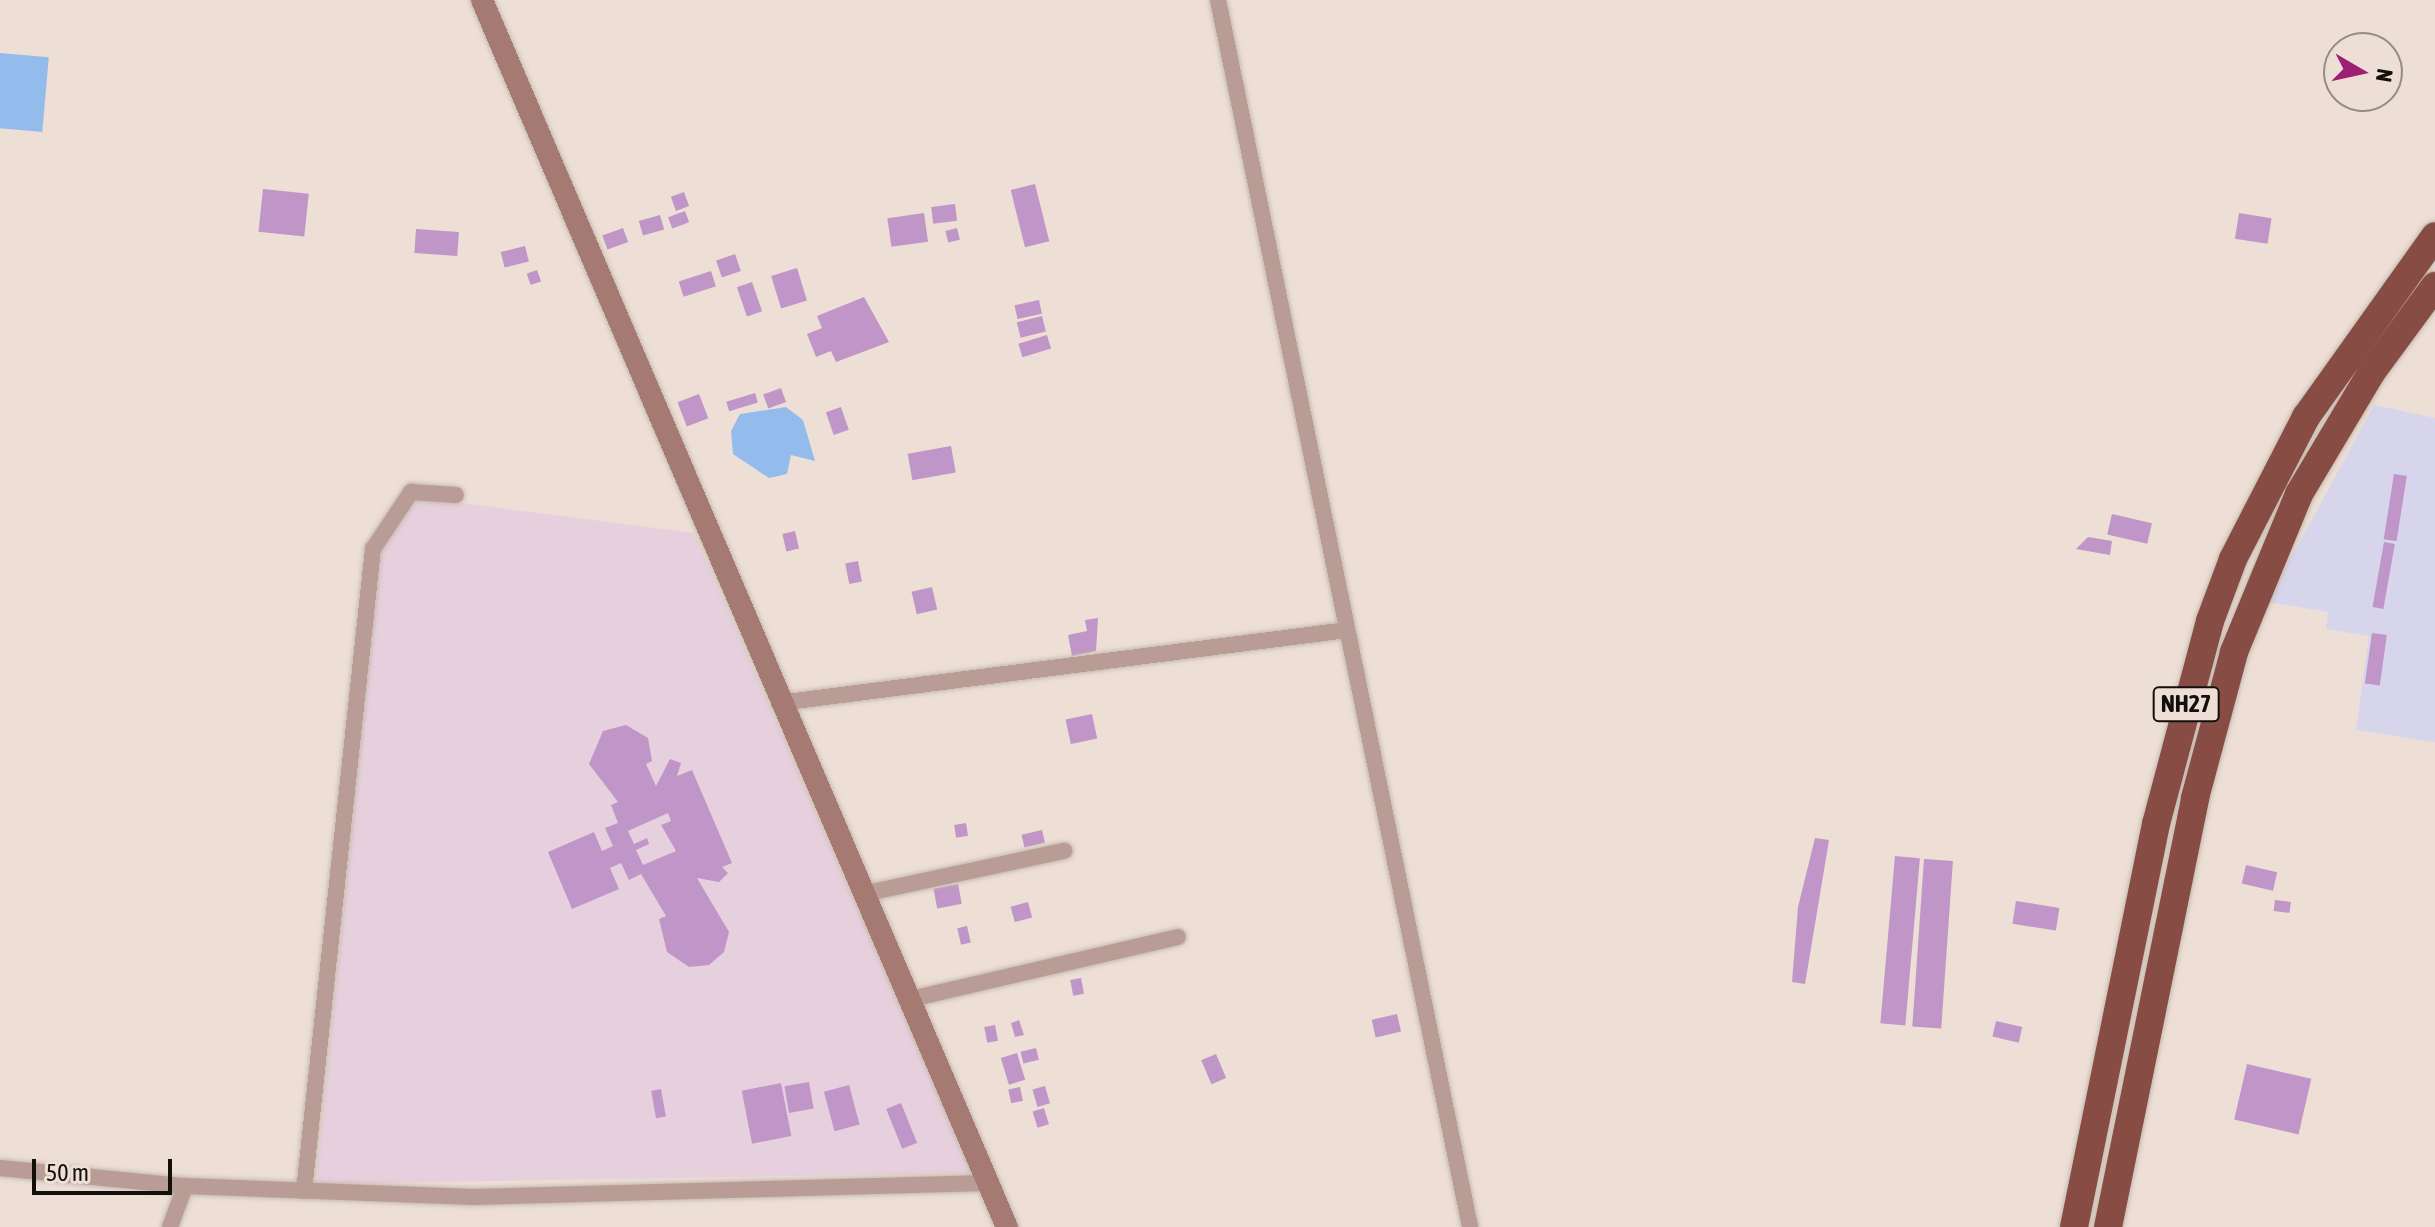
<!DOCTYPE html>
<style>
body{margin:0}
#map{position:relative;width:2435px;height:1227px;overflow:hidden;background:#eddfd5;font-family:"Asap Condensed",sans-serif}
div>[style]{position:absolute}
.industrial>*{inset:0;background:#d7d5eb}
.education>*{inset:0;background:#e7d0dd}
.water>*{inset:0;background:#93bced;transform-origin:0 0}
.building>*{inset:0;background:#bf96c7;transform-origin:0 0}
.roads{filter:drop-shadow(0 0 2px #c6bab1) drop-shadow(0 0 2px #c6bab1)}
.street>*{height:16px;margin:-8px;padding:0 8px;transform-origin:8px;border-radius:8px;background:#ba9c97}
.secondary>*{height:22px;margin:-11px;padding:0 11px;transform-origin:11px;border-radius:11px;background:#a57a73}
.highway>*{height:28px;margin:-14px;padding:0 14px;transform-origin:14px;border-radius:14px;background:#874c43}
span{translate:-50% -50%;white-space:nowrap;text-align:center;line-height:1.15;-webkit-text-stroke:6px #eddfd5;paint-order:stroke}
.shield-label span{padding:2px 6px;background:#eddfd5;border:2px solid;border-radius:6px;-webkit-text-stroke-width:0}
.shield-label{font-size:24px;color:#130f0b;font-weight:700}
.north{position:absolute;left:2323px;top:32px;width:80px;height:80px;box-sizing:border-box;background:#eddfd5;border:2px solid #968c84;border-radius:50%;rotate:99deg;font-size:22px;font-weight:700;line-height:32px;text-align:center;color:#130f0b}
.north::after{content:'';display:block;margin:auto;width:28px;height:36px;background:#9e2075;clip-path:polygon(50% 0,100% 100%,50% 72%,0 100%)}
.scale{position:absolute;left:32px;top:1159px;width:140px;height:36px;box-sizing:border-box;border:4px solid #130f0b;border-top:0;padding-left:10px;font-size:24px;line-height:28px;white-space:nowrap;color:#130f0b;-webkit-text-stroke:6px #eddfd5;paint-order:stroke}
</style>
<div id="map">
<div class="industrial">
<i style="clip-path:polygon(2374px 405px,2435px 418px,2435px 742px,2356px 730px,2369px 636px,2326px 629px,2328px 612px,2267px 602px)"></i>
</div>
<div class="education">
<i style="clip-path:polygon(416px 497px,694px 533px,972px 1173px,316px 1184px,380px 550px)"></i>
</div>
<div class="water">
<i style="left:0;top:53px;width:49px;height:75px;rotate:5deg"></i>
<i style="clip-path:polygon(786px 407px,803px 420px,815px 461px,791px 455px,787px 474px,769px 478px,733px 454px,731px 431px,740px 414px)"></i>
</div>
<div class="building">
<i style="left:1035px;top:184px;width:59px;height:25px;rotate:76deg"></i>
<i style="left:263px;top:189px;width:46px;height:43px;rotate:6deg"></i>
<i style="left:684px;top:192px;width:15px;height:14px;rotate:70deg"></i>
<i style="left:955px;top:204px;width:17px;height:24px;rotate:83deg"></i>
<i style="left:685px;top:211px;width:12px;height:18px;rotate:70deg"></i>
<i style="left:924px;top:213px;width:29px;height:37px;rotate:82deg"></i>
<i style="left:2239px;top:213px;width:33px;height:26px;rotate:9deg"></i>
<i style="left:660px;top:215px;width:15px;height:22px;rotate:74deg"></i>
<i style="left:623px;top:228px;width:15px;height:22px;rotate:70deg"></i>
<i style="left:957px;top:228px;width:12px;height:12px;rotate:76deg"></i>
<i style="left:416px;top:229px;width:43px;height:24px;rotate:4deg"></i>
<i style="left:525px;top:246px;width:16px;height:25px;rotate:76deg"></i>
<i style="left:735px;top:254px;width:18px;height:20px;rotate:71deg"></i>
<i style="left:797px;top:268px;width:34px;height:27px;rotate:73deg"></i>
<i style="left:537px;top:270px;width:12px;height:11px;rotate:70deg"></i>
<i style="left:711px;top:271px;width:16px;height:34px;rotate:72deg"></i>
<i style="left:752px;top:282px;width:31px;height:16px;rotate:71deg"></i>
<i style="clip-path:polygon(864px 297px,889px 342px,836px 362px,831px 351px,816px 357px,807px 334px,822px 328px,817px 316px)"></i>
<i style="left:1039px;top:300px;width:14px;height:25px;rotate:78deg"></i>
<i style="left:1042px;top:316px;width:16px;height:26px;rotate:76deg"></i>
<i style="left:1047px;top:335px;width:14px;height:30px;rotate:73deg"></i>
<i style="left:781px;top:388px;width:15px;height:19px;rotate:70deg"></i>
<i style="left:755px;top:393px;width:10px;height:30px;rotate:73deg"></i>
<i style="left:699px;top:394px;width:26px;height:23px;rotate:69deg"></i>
<i style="left:841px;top:407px;width:24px;height:16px;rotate:71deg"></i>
<i style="left:951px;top:446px;width:27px;height:44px;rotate:80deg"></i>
<i style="left:2394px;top:474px;width:13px;height:66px;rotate:9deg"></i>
<i style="left:2112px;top:514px;width:41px;height:21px;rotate:13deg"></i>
<i style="left:795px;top:531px;width:18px;height:13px;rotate:77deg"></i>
<i style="clip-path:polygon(2088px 537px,2112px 541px,2110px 555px,2076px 549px)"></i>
<i style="left:2384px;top:542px;width:11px;height:66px;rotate:10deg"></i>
<i style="left:858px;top:561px;width:21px;height:13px;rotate:79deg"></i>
<i style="left:932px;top:587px;width:23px;height:21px;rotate:77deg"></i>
<i style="clip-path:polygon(1098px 618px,1096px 651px,1072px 656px,1068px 635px,1087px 631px,1085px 620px)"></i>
<i style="left:2372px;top:633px;width:15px;height:51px;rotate:8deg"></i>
<i style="left:1092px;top:714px;width:25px;height:27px;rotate:78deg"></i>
<i style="clip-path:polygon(evenodd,626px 725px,648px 738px,652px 761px,646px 764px,656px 786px,670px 759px,681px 763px,677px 776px,692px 770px,732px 863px,722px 867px,728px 873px,719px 882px,697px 878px,729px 932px,724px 952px,709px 965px,689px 967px,667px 952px,659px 919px,666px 916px,641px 874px,629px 880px,621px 863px,610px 868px,619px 889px,572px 909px,548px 852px,594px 832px,602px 851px,613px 846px,605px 828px,618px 823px,611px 805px,618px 802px,589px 764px,603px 731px,626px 725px,668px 813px,671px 821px,661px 825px,676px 851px,643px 865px,636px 850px,649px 844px,647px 838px,634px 844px,628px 831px,668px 813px)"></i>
<i style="left:966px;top:823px;width:13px;height:12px;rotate:81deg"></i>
<i style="left:1042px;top:830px;width:13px;height:21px;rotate:77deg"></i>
<i style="clip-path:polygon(1815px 838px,1829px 840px,1805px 984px,1792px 982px,1798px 907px)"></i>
<i style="left:1895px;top:856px;width:25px;height:168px;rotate:5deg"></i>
<i style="left:1924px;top:859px;width:29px;height:168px;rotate:4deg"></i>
<i style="left:2246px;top:865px;width:32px;height:19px;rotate:13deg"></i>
<i style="left:958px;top:884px;width:20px;height:25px;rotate:79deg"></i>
<i style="left:2275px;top:900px;width:16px;height:11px;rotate:7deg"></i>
<i style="left:2016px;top:901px;width:44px;height:23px;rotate:9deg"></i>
<i style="left:1028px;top:902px;width:16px;height:18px;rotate:75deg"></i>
<i style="left:967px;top:926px;width:17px;height:10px;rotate:77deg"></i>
<i style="left:1081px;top:978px;width:16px;height:11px;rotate:79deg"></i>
<i style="left:1397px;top:1014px;width:18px;height:26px;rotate:77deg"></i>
<i style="clip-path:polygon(1019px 1020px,1024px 1035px,1015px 1037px,1011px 1023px)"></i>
<i style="left:1996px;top:1021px;width:27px;height:16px;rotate:13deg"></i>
<i style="left:995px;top:1025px;width:16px;height:11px;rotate:79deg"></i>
<i style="left:1036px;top:1048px;width:12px;height:16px;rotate:76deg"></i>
<i style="left:1017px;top:1053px;width:28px;height:17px;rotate:73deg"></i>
<i style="left:1216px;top:1054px;width:26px;height:16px;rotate:67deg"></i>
<i style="left:2247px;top:1064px;width:66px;height:57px;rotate:13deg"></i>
<i style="left:809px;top:1082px;width:27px;height:25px;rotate:80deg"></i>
<i style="left:781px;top:1083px;width:54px;height:40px;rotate:79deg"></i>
<i style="left:849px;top:1085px;width:41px;height:26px;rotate:75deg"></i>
<i style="left:1045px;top:1086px;width:18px;height:13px;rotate:74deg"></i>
<i style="left:1020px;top:1087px;width:14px;height:12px;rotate:78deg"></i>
<i style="left:661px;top:1089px;width:28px;height:10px;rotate:80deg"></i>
<i style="left:901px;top:1103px;width:43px;height:16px;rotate:68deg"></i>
<i style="left:1044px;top:1108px;width:17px;height:12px;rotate:73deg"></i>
</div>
<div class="roads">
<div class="street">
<i style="left:1218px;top:0;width:1253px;rotate:78.39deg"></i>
<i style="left:779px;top:703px;width:573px;rotate:-7.32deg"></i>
<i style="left:863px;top:894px;width:206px;rotate:-12.1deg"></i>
<i style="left:907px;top:1000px;width:278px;rotate:-13.1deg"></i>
<i style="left:0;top:1168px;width:186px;rotate:5.6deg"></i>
<i style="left:185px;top:1186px;width:288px;rotate:2.2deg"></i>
<i style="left:473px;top:1197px;width:514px;rotate:-1.56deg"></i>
<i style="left:304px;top:1191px;width:646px;rotate:-83.87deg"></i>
<i style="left:373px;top:549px;width:69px;rotate:-56.3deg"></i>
<i style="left:411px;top:492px;width:45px;rotate:3.8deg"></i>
<i style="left:170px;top:1227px;width:44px;rotate:-69.9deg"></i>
</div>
<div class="secondary">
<i style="left:482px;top:0;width:1335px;rotate:66.84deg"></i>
</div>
<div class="highway">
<i style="left:2074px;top:1227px;width:411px;rotate:-78.5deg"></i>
<i style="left:2156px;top:824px;width:210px;rotate:-75.1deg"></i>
<i style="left:2210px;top:621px;width:66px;rotate:-69.6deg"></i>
<i style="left:2233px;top:559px;width:160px;rotate:-62.8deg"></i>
<i style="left:2306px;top:417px;width:222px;rotate:-54.5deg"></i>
<i style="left:2108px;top:1227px;width:438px;rotate:-78.5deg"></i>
<i style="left:2195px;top:798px;width:151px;rotate:-75deg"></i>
<i style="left:2234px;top:652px;width:171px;rotate:-67.6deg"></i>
<i style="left:2299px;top:494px;width:141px;rotate:-59.2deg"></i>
<i style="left:2371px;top:373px;width:108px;rotate:-53.7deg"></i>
</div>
</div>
<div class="shield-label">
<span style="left:2186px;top:704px">NH27</span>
</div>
<div class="north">N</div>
<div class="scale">50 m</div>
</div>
